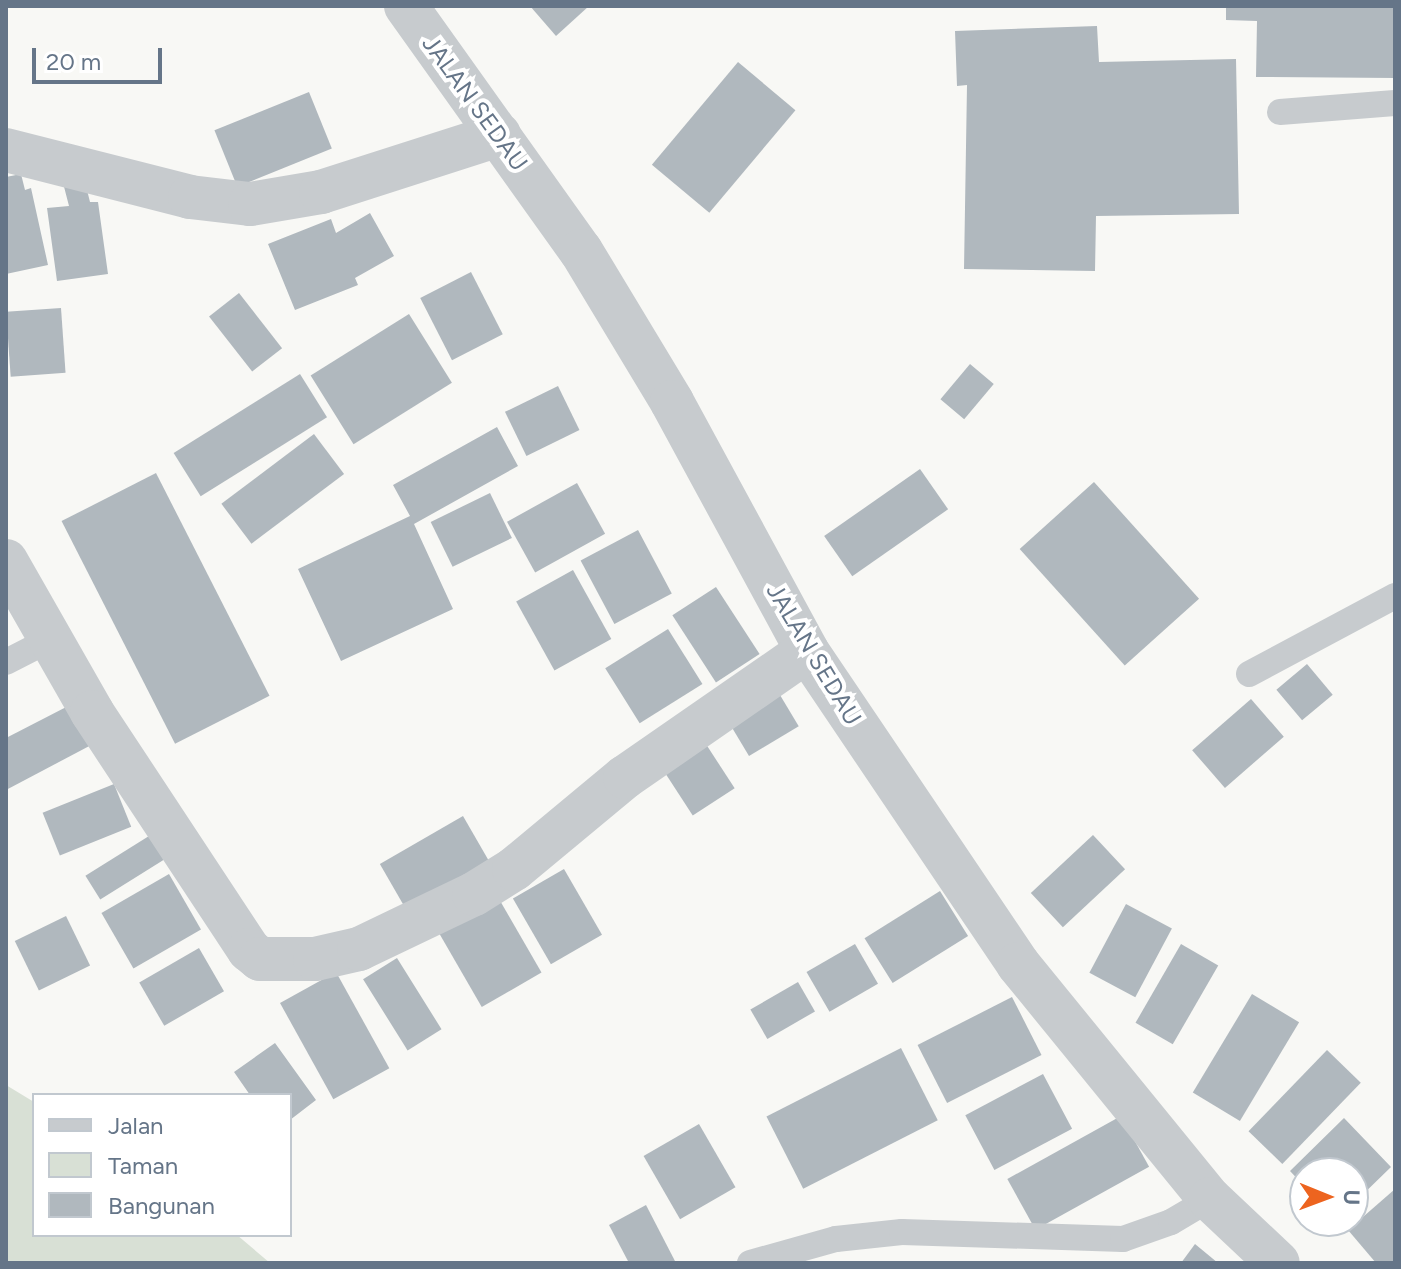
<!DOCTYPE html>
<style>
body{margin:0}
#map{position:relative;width:1401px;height:1269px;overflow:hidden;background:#f8f8f5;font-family:Figtree,sans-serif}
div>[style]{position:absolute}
.green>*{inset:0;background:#d8e0d5}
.building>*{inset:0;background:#b0b8be;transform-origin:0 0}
.service>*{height:26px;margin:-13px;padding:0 13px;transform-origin:13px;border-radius:13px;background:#c7cbce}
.minor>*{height:44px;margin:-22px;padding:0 22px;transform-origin:22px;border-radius:22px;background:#c7cbce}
span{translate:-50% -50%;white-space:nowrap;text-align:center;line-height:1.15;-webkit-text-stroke:8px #fff;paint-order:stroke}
.street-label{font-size:24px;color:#657588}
.frame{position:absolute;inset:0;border:8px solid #657588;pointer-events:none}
.legend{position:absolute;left:32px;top:1093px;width:260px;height:144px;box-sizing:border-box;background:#fff;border:2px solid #c1c8cf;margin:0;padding:10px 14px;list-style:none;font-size:24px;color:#657588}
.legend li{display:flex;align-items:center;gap:16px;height:40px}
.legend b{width:40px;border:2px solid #c1c8cf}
.north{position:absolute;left:1289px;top:1157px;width:80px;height:80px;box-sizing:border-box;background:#fff;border:2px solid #c1c8cf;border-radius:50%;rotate:91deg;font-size:22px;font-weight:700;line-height:32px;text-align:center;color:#657588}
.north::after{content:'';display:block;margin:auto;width:28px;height:36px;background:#ed641f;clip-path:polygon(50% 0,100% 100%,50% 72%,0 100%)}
.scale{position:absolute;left:32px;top:48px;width:130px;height:36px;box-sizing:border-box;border:4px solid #657588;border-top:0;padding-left:10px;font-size:24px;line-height:28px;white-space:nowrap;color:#657588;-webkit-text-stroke:6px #fff;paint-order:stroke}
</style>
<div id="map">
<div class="green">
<i style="clip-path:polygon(6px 1085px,34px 1102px,34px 1235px,237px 1235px,270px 1263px,6px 1263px)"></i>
</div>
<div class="building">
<i style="clip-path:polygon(530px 6px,589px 6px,556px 36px)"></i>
<i style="clip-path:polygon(1226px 6px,1395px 6px,1395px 78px,1256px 77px,1257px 21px,1226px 20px)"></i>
<i style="clip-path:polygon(1097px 26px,1099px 62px,1236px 59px,1239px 214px,1096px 216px,1095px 271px,964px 269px,967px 85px,957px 86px,955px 31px)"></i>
<i style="left:738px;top:62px;width:75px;height:134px;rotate:40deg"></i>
<i style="left:309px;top:92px;width:61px;height:102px;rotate:68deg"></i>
<i style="clip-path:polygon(21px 174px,25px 190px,31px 188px,48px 265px,6px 274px,6px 177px)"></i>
<i style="clip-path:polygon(83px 174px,90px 202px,98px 202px,108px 274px,57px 281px,47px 208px,69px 206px,62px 179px)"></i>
<i style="clip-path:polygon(370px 213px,394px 256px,355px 278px,358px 285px,295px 310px,268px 244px,331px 219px,336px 233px)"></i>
<i style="left:471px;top:272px;width:70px;height:57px;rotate:63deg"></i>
<i style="left:239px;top:293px;width:70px;height:38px;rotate:52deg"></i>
<i style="left:61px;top:308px;width:65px;height:55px;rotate:86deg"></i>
<i style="left:409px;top:314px;width:81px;height:116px;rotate:58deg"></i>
<i style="left:970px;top:364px;width:31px;height:46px;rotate:40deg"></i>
<i style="left:300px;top:374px;width:51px;height:149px;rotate:58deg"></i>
<i style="left:558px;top:386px;width:49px;height:59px;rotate:64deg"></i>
<i style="clip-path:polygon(497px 427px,518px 466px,414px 524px,453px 609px,341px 661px,298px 569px,410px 516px,393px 485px)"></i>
<i style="left:314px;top:434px;width:50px;height:116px;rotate:53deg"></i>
<i style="left:920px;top:469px;width:49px;height:117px;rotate:55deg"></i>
<i style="left:156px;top:473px;width:250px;height:106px;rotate:63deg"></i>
<i style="left:1094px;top:482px;width:157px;height:100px;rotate:48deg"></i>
<i style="left:577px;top:483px;width:58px;height:80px;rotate:61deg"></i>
<i style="left:490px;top:493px;width:50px;height:66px;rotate:64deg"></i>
<i style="left:638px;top:530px;width:72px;height:65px;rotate:62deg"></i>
<i style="left:573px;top:570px;width:79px;height:65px;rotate:61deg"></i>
<i style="left:716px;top:587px;width:80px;height:52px;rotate:57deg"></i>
<i style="left:668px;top:629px;width:65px;height:74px;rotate:58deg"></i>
<i style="left:1307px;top:664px;width:40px;height:40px;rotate:50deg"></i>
<i style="left:774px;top:685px;width:48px;height:58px;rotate:59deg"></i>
<i style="left:1251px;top:699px;width:50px;height:78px;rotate:49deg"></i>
<i style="clip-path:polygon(74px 703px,95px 743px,6px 790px,6px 738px)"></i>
<i style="left:702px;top:738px;width:60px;height:50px;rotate:57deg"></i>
<i style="left:114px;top:784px;width:46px;height:77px;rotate:68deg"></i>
<i style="left:463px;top:816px;width:64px;height:96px;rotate:60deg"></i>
<i style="left:1093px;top:835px;width:47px;height:85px;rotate:47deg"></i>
<i style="left:149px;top:836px;width:28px;height:75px;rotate:58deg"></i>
<i style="left:564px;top:869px;width:76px;height:59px;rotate:60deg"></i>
<i style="left:169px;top:874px;width:64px;height:78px;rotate:60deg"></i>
<i style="left:940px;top:891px;width:53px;height:89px;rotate:58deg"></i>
<i style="left:495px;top:892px;width:93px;height:69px;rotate:60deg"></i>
<i style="left:1126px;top:904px;width:52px;height:78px;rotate:28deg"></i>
<i style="left:66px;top:916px;width:55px;height:57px;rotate:64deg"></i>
<i style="left:855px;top:944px;width:46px;height:56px;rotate:60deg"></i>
<i style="left:1181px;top:944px;width:43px;height:91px;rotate:30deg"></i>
<i style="left:199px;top:948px;width:50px;height:69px;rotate:60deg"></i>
<i style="left:397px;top:958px;width:84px;height:40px;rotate:58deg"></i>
<i style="left:336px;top:972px;width:110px;height:64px;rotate:61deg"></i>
<i style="left:798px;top:982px;width:34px;height:55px;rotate:60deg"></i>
<i style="left:1252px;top:994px;width:55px;height:115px;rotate:31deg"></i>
<i style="left:1012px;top:997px;width:65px;height:106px;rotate:63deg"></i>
<i style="clip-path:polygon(275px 1043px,316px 1100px,290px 1120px,290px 1095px,250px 1095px,234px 1072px)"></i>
<i style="left:901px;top:1048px;width:81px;height:151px;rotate:63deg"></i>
<i style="left:1327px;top:1050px;width:47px;height:113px;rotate:44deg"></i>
<i style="left:1043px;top:1074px;width:62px;height:88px;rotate:62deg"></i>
<i style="left:1121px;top:1116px;width:58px;height:130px;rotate:61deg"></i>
<i style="clip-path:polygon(1344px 1118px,1391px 1167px,1353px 1204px,1353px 1173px,1305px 1173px,1305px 1187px,1290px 1171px)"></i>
<i style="left:699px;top:1124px;width:73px;height:64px;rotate:60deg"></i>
<i style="clip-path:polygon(1395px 1189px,1395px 1263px,1376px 1263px,1348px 1230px)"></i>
<i style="clip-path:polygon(646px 1205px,676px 1263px,629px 1263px,609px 1225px)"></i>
<i style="clip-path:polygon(1195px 1244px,1218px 1263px,1181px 1263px)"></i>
</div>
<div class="service">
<i style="left:1280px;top:112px;width:115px;rotate:-4.5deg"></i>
<i style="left:6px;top:662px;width:51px;rotate:-27.1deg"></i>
<i style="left:1249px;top:674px;width:166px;rotate:-28.1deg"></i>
<i style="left:750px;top:1263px;width:89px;rotate:-15.6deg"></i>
<i style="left:836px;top:1239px;width:66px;rotate:-6.1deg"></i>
<i style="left:902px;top:1232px;width:221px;rotate:1.8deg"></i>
<i style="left:1123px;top:1239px;width:51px;rotate:-19.5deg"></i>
<i style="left:1171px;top:1222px;width:45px;rotate:-30.5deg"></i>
</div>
<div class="minor">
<i style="left:406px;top:6px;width:301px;rotate:54.5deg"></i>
<i style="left:581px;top:251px;width:176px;rotate:58.9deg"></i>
<i style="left:672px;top:402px;width:283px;rotate:61.5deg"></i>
<i style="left:807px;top:651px;width:377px;rotate:56deg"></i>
<i style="left:1018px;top:964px;width:303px;rotate:50.8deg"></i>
<i style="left:1210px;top:1199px;width:93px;rotate:43.3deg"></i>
<i style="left:6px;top:150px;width:190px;rotate:14.3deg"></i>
<i style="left:190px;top:197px;width:60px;rotate:6.7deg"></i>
<i style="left:250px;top:204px;width:72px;rotate:-9.6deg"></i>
<i style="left:321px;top:192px;width:187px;rotate:-17.8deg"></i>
<i style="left:6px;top:561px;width:174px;rotate:60.3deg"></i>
<i style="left:92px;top:712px;width:285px;rotate:56.6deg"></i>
<i style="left:249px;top:950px;width:14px;rotate:39deg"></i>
<i style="left:260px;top:959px;width:55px"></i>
<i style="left:315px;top:959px;width:45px;rotate:-12.8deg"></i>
<i style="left:359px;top:949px;width:127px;rotate:-25.6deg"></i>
<i style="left:474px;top:894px;width:47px;rotate:-32deg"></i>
<i style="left:514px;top:869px;width:144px;rotate:-39.7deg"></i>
<i style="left:625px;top:777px;width:221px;rotate:-34.7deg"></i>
</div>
<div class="street-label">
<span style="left:475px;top:103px;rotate:54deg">JALAN SEDAU</span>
<span style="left:814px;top:654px;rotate:59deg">JALAN SEDAU</span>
</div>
<div class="frame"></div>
<ul class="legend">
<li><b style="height:10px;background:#c7cbce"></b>Jalan</li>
<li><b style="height:22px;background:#d8e0d5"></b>Taman</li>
<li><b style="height:22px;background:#b0b8be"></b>Bangunan</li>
</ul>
<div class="north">U</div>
<div class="scale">20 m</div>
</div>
